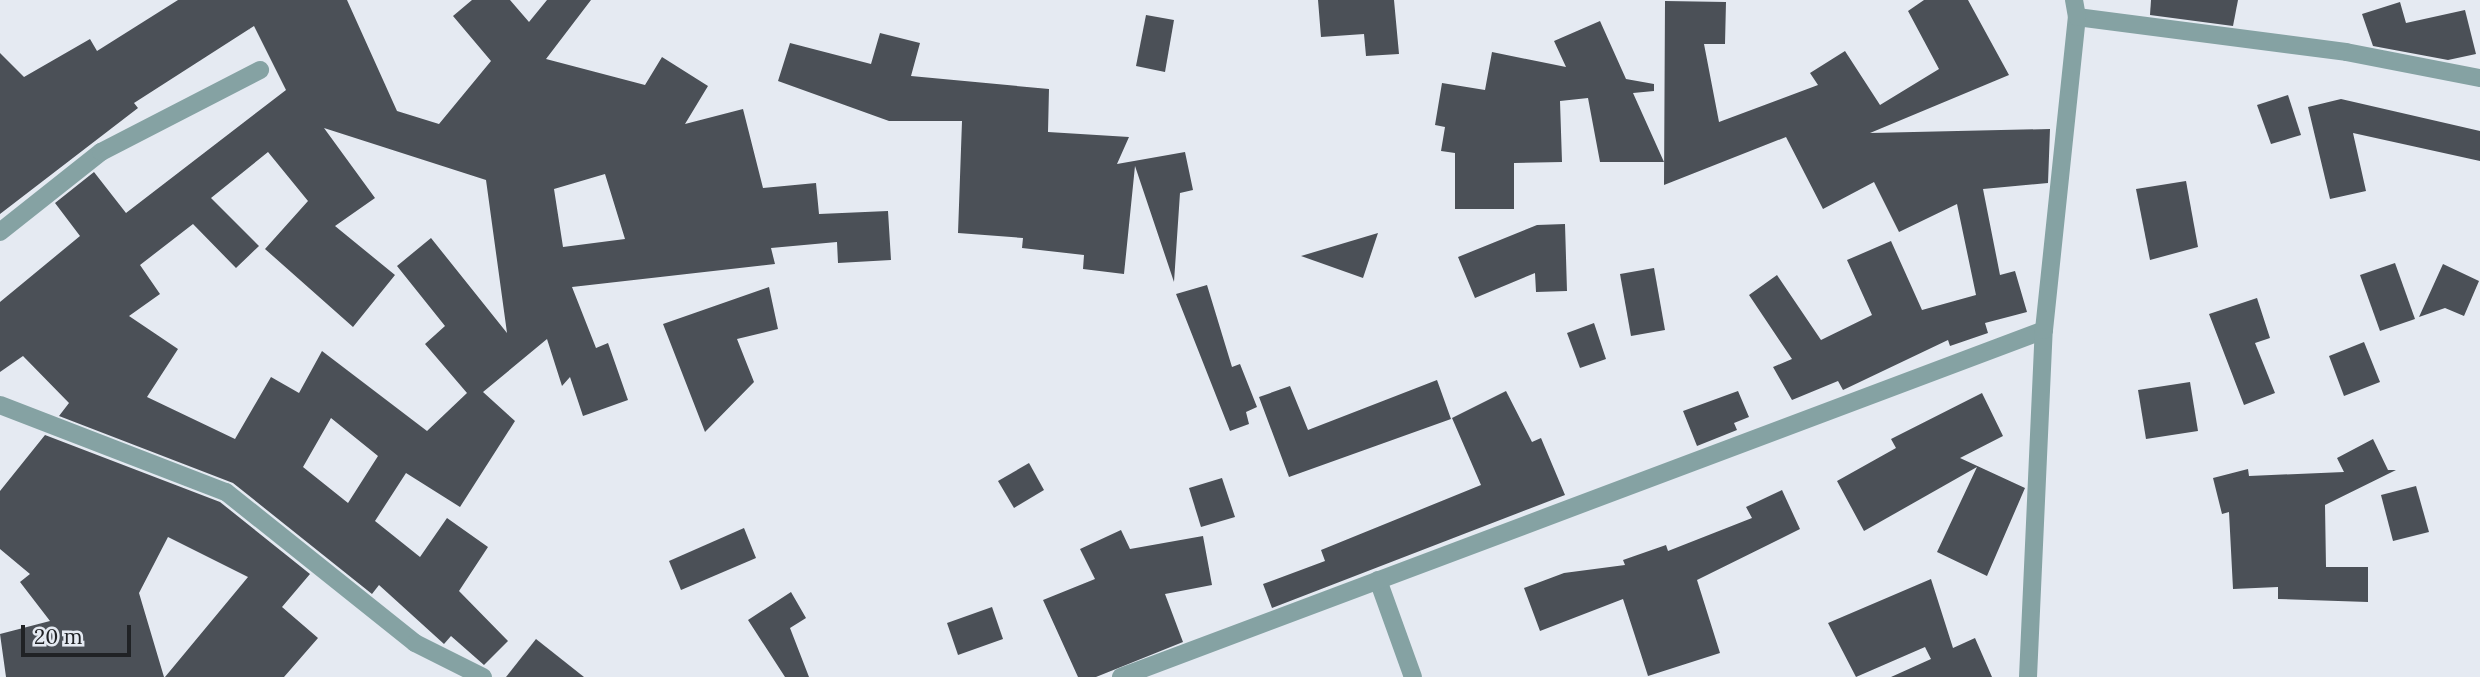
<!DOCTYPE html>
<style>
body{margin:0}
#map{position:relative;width:2480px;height:677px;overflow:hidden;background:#e5eaf2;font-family:Lora,serif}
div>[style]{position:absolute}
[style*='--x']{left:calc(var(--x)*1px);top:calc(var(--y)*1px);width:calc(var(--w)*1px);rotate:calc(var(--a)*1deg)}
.building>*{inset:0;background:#4b5057}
.minor>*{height:18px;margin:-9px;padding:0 9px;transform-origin:9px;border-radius:9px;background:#85a2a3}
span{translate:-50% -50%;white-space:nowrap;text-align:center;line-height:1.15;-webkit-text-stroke:7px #e5eaf2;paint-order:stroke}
.scale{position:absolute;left:21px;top:625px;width:110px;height:32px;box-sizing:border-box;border:4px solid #202225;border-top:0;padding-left:9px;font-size:21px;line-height:24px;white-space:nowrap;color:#202225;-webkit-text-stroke:5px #e5eaf2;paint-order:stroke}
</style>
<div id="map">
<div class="building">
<div style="clip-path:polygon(evenodd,178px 0,347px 0,397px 111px,439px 124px,491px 61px,453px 16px,472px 0,510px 0,529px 22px,547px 0,591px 0,546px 59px,645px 85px,662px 57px,708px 86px,685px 124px,743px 109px,763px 188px,816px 183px,819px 214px,888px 211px,891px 260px,838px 263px,837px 242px,771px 248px,775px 264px,572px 287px,596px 348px,608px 343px,628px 400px,583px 416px,570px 377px,562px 386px,547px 339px,483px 392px,515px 421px,460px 507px,406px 473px,375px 521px,420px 557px,447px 518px,488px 547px,459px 591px,508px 641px,484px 665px,451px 636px,444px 644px,379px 585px,372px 594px,233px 483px,59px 416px,69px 403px,23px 356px,0 372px,0 302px,80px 236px,55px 203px,94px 172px,126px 213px,286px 90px,254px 26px,134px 103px,138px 108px,0 214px,0 53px,24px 77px,90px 39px,97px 51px,178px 0,324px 128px,486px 180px,507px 333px,431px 238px,397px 266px,445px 326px,425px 344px,467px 393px,427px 431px,322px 351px,299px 393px,271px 377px,235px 439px,147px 397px,178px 349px,129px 316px,160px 294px,140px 265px,193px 224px,236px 268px,259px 246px,211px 198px,268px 152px,308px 201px,265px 249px,353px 327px,395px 275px,335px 226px,375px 198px,324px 128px,178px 0,605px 174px,625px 239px,563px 247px,554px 189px,605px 174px,178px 0,331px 418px,378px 456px,348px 503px,303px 467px,331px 418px)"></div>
<div style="clip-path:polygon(1318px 0,1394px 0,1399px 54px,1366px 56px,1364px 34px,1321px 37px)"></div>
<div style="clip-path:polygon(1924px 0,1968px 0,2009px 75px,1870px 133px,2050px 129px,2048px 183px,1983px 189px,2000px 275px,2015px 271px,2027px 312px,1985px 323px,1988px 333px,1950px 346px,1948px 340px,1843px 390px,1838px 381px,1792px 400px,1773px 367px,1792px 359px,1749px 295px,1777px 275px,1821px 340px,1872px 315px,1847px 260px,1891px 241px,1922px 310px,1976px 295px,1957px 204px,1899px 232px,1874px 182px,1823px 209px,1786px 137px,1664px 185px,1665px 1px,1726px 2px,1725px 44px,1704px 44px,1719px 122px,1818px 85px,1810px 73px,1845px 51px,1880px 105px,1939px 69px,1908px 11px)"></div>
<div style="clip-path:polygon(2151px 0,2238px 0,2233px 26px,2150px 15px)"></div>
<div style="clip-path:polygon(2400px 2px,2406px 23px,2465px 10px,2476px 54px,2448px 60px,2373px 46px,2362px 14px)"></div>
<div style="clip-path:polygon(1146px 15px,1174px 20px,1165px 72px,1136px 66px)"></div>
<div style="clip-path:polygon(1600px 21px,1626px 79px,1654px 84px,1654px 91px,1633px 93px,1664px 162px,1600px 162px,1588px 98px,1560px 101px,1562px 162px,1514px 163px,1514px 209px,1455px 209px,1455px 153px,1441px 151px,1445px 127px,1435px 125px,1442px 83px,1485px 90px,1492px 52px,1566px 67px,1554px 41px)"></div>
<div style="clip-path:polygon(880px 33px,920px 43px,911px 76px,1049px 89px,1048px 132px,1129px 137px,1117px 164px,1185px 152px,1193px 190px,1180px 193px,1174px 282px,1135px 166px,1124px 274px,1083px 269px,1084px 255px,1022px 248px,1023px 238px,958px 233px,962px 121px,889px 121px,778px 81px,790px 43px,871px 64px)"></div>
<div style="clip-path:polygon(2288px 95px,2301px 135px,2271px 144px,2257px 105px)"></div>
<div style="clip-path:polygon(2341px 99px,2480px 131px,2480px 161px,2353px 133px,2366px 191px,2330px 199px,2308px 107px)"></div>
<div style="clip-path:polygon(2186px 181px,2198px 247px,2150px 260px,2136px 189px)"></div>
<div style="clip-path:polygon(1565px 224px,1567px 291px,1536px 292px,1535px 273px,1475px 298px,1458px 257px,1537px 225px)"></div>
<div style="clip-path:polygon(1378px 233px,1363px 278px,1301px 256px)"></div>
<div style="clip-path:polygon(2395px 263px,2415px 319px,2380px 331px,2360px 275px)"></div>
<div style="clip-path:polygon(2443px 264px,2479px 281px,2464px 316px,2445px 308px,2419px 317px)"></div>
<div style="clip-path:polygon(1654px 268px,1665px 330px,1631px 336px,1620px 274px)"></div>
<div style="clip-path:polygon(1207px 285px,1232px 367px,1240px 364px,1257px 407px,1246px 412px,1249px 424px,1230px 431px,1176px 294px)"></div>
<div style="clip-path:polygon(769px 287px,778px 329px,737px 339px,754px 382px,705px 432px,663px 324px)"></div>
<div style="clip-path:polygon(2257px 298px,2270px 338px,2255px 343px,2275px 393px,2244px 405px,2209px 314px)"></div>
<div style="clip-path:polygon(1594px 323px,1606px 359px,1580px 368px,1567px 333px)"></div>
<div style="clip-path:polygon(2364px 342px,2380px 382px,2344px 396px,2329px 356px)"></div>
<div style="clip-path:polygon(1437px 380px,1451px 419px,1289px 477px,1259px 397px,1290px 386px,1308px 430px)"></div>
<div style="clip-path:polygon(2190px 382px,2198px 431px,2146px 439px,2138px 390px)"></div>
<div style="clip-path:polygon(1506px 391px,1532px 442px,1541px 438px,1565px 495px,1272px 608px,1263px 584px,1325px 561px,1321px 550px,1481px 485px,1452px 418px)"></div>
<div style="clip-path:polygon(1738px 391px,1749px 417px,1734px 423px,1737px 430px,1697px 446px,1683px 411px)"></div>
<div style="clip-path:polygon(1982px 393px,2003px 436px,1960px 458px,2025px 488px,1987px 576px,1937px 552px,1977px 467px,1864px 531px,1837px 481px,1896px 448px,1891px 439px)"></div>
<div style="clip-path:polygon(45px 435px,220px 502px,310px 574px,282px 607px,318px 638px,284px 677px,165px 677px,248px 577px,168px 537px,139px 593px,164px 677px,6px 677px,0 634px,50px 621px,20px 582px,30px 574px,0 549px,0 491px)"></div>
<div style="clip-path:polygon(2373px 439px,2388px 470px,2396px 470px,2325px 505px,2326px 567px,2368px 567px,2368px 602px,2278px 599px,2278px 587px,2233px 589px,2229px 512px,2222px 514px,2213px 478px,2248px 469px,2249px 476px,2344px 472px,2337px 458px)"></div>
<div style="clip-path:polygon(1029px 463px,1044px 490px,1014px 508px,998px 481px)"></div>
<div style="clip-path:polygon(1222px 478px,1235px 517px,1201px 527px,1189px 488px)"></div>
<div style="clip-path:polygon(2416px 486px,2429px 532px,2393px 541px,2381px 495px)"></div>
<div style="clip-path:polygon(1782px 490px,1800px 529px,1697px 580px,1720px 653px,1648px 676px,1623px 599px,1540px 631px,1524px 588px,1564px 573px,1625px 565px,1623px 560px,1666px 545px,1668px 551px,1752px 518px,1746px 507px)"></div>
<div style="clip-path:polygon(744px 528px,756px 558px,681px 590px,669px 561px)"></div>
<div style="clip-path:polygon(1121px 530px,1130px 549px,1203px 536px,1212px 585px,1165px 594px,1183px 642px,1096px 677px,1078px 677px,1043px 600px,1095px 579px,1080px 549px)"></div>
<div style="clip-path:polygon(1931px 579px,1953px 648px,1975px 638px,1992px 677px,1891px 677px,1931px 659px,1925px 647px,1856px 677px,1828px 623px)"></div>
<div style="clip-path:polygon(791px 592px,806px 618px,790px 628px,809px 677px,785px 677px,748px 620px)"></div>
<div style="clip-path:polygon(992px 607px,1003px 639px,958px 655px,947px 623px)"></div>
<div style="clip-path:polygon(536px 639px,584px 677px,506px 677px)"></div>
</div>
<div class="minor">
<div style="--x:2077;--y:17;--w:271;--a:7.4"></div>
<div style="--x:2346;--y:52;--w:136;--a:11"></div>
<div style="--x:0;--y:232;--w:129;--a:-38.4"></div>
<div style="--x:101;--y:152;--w:179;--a:-27.3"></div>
<div style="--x:0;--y:405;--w:242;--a:21.1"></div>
<div style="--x:226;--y:492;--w:242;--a:38.6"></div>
<div style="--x:415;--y:643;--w:76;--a:26.6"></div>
<div style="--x:1378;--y:580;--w:103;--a:70.2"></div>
<div style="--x:1121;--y:677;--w:986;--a:-20.6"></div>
<div style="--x:2028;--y:677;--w:347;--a:-87.4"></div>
<div style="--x:2044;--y:330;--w:315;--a:-84"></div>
<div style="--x:2077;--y:17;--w:17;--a:-100"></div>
</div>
<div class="scale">20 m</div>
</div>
